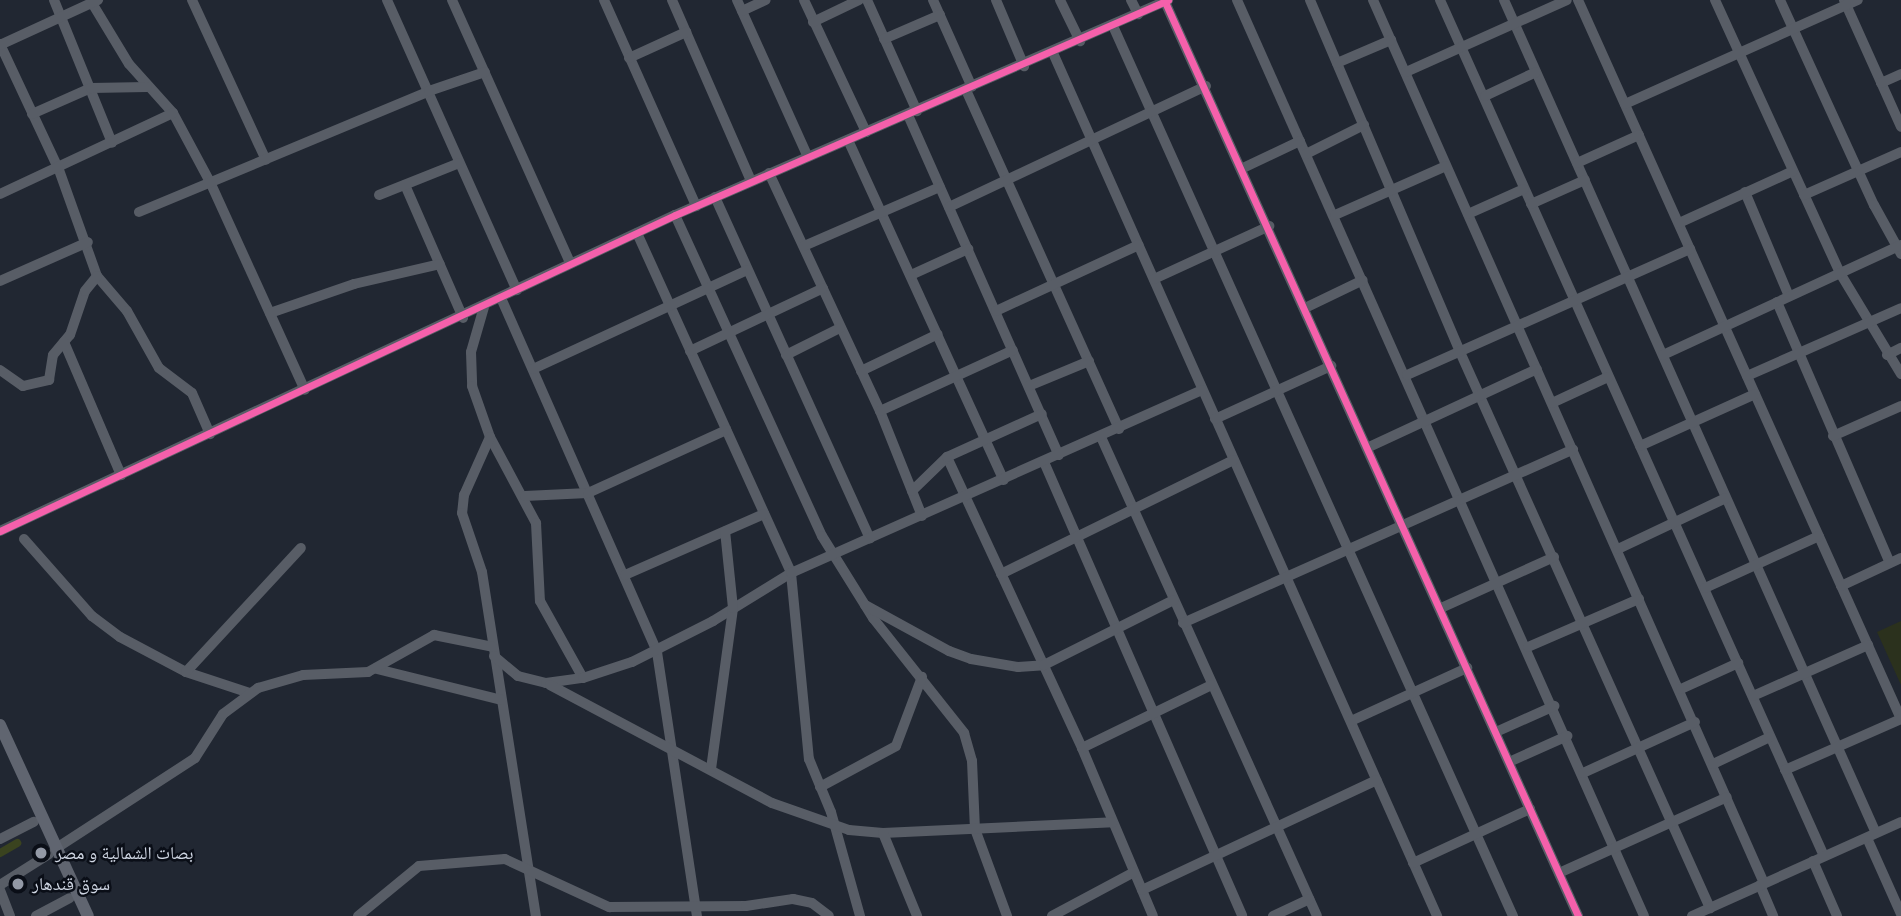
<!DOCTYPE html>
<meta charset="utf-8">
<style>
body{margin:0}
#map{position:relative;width:1901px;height:916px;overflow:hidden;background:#212732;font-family:"IBM Plex Sans","Noto Naskh Arabic",sans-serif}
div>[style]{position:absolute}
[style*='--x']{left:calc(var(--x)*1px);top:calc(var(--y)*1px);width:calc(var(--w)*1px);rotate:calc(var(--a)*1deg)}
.green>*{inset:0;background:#2b311d}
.canal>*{height:8px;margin:-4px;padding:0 4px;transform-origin:4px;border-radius:4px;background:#3a431f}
.minor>*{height:10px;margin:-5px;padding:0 5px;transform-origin:5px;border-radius:5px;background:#585d66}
.major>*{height:12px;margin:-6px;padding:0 6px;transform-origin:6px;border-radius:6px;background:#606570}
.cycleway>*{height:7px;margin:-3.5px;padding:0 3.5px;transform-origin:3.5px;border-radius:3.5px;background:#f560ab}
.dots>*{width:19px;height:19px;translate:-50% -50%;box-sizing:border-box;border:4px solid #0a0e17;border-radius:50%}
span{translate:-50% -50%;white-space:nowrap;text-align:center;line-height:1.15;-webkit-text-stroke:5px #0a0e17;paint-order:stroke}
.poi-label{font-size:18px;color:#d0d7e4}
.left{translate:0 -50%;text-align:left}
</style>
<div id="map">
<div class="green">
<div style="clip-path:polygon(1901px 621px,1901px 685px,1877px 632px)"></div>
</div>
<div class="canal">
<div style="--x:0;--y:853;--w:20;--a:-30"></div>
</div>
<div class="minor">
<div style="--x:54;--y:0;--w:154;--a:67.9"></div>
<div style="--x:192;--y:0;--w:176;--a:65.2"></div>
<div style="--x:387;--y:0;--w:318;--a:65.9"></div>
<div style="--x:452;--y:0;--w:288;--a:65.8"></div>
<div style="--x:604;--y:0;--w:226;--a:65.9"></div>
<div style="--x:672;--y:0;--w:197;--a:66.4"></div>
<div style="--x:737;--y:0;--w:172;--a:65.7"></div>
<div style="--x:804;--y:0;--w:146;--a:64.8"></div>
<div style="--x:867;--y:0;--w:122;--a:65.8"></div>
<div style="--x:933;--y:0;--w:95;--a:65.9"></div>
<div style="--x:996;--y:0;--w:72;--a:67"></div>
<div style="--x:1060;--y:0;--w:46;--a:64"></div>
<div style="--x:1131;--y:0;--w:16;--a:63"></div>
<div style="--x:1237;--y:0;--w:1002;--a:66.04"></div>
<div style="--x:1310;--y:0;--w:383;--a:66.9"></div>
<div style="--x:1460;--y:352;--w:610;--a:65.79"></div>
<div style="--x:1373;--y:0;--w:966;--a:66.12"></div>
<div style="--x:1440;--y:0;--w:938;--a:65.84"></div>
<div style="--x:1504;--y:0;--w:912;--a:65.94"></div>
<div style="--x:1578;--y:0;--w:788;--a:65.81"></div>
<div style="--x:1715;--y:0;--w:300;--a:65.4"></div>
<div style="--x:1840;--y:273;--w:118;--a:58.9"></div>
<div style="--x:1780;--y:0;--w:226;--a:65.4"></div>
<div style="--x:1874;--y:205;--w:56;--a:61.1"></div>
<div style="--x:1844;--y:0;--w:139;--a:65.8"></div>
<div style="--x:1165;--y:2;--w:1003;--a:65.68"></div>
<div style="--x:92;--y:3;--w:71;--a:58.8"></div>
<div style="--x:129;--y:64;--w:66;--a:48.1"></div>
<div style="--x:173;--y:113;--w:81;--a:61.8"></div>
<div style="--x:211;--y:184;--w:226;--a:65.5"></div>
<div style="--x:742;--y:11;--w:26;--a:-25"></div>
<div style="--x:813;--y:22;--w:51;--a:-25.6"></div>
<div style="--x:1113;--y:26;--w:976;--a:65.8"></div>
<div style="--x:884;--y:39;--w:61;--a:-23.2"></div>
<div style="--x:0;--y:44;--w:139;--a:64.9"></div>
<div style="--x:59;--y:170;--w:113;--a:70.3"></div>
<div style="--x:97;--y:276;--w:46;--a:49.4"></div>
<div style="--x:127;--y:311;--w:65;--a:60.7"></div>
<div style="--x:159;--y:368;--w:41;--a:37.1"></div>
<div style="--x:192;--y:393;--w:45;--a:66.3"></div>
<div style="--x:0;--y:45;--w:108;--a:-24.7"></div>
<div style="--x:1053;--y:53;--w:945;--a:66.01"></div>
<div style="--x:629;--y:58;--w:63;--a:-24.5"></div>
<div style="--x:1337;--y:63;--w:59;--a:-23.1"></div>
<div style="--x:1406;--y:72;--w:176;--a:-24.1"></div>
<div style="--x:1881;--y:83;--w:22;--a:-24"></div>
<div style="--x:966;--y:90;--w:372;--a:65.7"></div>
<div style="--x:1485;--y:96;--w:56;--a:-25.2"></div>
<div style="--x:1625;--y:104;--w:255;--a:-24.1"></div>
<div style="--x:32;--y:114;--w:64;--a:-23.8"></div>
<div style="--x:91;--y:88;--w:56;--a:-1"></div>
<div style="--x:908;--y:115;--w:372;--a:66.1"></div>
<div style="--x:848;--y:140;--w:374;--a:65.4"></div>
<div style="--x:1306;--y:154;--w:65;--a:-26.6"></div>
<div style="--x:1577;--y:163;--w:68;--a:-24.3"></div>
<div style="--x:1243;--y:168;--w:63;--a:-25.3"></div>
<div style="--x:769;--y:173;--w:263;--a:65"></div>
<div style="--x:880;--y:411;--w:113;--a:68.2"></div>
<div style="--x:405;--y:185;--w:145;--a:66.4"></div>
<div style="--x:1745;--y:192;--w:113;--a:67.1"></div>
<div style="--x:0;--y:194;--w:191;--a:-25.1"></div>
<div style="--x:379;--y:195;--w:86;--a:-21.8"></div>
<div style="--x:1804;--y:195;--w:106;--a:-23.9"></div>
<div style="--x:715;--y:197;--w:375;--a:65.6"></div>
<div style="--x:1531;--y:204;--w:59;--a:-24"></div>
<div style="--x:949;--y:207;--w:284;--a:-25.2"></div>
<div style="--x:139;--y:212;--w:314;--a:-22.6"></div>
<div style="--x:429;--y:91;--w:59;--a:-18.7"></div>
<div style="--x:1468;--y:214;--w:61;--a:-24.1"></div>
<div style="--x:675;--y:215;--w:353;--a:65.4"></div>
<div style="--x:822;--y:536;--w:97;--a:58.1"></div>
<div style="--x:873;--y:618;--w:147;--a:51.6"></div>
<div style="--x:964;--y:733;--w:29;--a:74"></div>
<div style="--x:972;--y:761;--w:68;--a:87.5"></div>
<div style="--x:975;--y:829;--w:93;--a:69.8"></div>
<div style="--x:1335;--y:215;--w:121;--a:-23.8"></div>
<div style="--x:1679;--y:223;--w:125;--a:-24.5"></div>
<div style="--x:637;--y:233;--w:373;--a:65.6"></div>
<div style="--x:791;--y:573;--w:187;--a:84.5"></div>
<div style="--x:809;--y:759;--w:57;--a:67.5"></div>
<div style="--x:831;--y:812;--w:108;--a:74.4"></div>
<div style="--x:804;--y:246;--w:148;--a:-23.5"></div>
<div style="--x:911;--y:275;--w:63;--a:-24.5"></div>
<div style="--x:1154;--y:279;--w:127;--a:-24.7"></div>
<div style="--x:0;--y:281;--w:96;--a:-23.9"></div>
<div style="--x:501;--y:298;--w:387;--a:66.2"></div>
<div style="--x:657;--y:652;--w:267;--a:81.4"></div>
<div style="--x:1777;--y:302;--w:284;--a:66.6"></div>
<div style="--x:484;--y:307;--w:47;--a:106.1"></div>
<div style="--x:471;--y:352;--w:34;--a:88"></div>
<div style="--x:472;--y:386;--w:54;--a:70.6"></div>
<div style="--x:490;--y:437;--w:98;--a:61.9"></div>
<div style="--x:536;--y:523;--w:78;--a:87.1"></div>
<div style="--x:540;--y:601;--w:88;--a:60.8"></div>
<div style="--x:1305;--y:308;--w:64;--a:-25.8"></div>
<div style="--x:996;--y:311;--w:157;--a:-24.8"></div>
<div style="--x:270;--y:313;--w:89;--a:-19"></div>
<div style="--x:354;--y:284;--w:88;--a:-13.1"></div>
<div style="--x:64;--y:342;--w:145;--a:66.8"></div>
<div style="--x:690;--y:351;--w:147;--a:-25.3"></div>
<div style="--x:786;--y:355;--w:60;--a:-26.6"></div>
<div style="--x:1663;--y:355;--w:262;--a:-24.8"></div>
<div style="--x:1887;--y:355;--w:16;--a:-27"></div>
<div style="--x:533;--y:369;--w:236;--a:-24.8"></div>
<div style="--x:0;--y:370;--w:28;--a:35"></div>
<div style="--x:23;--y:386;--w:27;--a:-13"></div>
<div style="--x:49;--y:380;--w:25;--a:-81"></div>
<div style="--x:53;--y:355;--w:26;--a:-50"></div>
<div style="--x:70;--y:335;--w:46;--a:-71.2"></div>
<div style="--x:85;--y:291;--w:19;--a:-51"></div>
<div style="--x:861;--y:371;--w:85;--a:-25.7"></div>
<div style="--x:1407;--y:375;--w:310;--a:-24"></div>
<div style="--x:1747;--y:376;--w:168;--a:-23.8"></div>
<div style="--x:1029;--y:386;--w:65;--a:-22.6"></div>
<div style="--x:1552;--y:403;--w:62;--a:-24.9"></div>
<div style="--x:880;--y:411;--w:146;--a:-24.6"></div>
<div style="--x:1215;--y:419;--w:128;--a:-24.6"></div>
<div style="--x:1833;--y:436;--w:74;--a:-23.8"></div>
<div style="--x:490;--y:437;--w:64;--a:114.1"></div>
<div style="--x:464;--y:495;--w:18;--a:96"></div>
<div style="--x:462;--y:513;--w:62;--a:71.3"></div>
<div style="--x:482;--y:572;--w:348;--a:81.1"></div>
<div style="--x:1101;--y:437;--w:525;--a:65.73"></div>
<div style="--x:1640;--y:446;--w:126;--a:-24.3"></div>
<div style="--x:1369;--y:447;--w:185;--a:-24.9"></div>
<div style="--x:947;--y:457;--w:321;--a:65.1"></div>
<div style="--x:1082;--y:748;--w:182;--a:67.1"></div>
<div style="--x:1044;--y:462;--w:495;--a:66.4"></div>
<div style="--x:912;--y:491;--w:49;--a:-44.2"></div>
<div style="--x:947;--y:457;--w:104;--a:-24.4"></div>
<div style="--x:525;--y:496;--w:63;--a:-2.7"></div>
<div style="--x:588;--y:493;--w:152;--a:-24.5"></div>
<div style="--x:0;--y:531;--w:745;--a:-25.09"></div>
<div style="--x:675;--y:215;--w:538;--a:-23.56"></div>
<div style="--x:24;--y:539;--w:103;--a:48.6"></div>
<div style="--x:92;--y:616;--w:35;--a:37"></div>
<div style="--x:120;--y:637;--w:75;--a:27.9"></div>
<div style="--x:186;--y:672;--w:67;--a:18.2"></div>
<div style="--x:1618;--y:549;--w:119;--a:-25.3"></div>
<div style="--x:1001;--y:574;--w:259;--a:-26.1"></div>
<div style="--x:625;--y:575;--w:152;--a:-23.7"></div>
<div style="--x:1841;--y:586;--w:66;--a:-25"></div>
<div style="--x:1705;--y:588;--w:125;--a:-24.5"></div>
<div style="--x:865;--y:605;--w:96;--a:28.7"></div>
<div style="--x:949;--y:651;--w:23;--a:20"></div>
<div style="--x:971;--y:659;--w:48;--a:9.7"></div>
<div style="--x:1018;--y:667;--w:26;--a:-4"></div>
<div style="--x:1044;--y:665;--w:145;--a:-26.6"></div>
<div style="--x:1441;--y:608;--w:124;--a:-24.3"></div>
<div style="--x:1183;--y:623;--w:427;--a:-24"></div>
<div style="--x:1528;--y:647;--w:121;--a:-23.4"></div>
<div style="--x:494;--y:656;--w:31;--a:40"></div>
<div style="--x:518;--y:676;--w:29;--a:14"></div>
<div style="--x:546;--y:683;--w:37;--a:-8"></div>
<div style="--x:583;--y:678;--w:52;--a:-18.1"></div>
<div style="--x:632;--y:662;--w:91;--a:-26.8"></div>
<div style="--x:713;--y:621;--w:92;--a:-31.6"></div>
<div style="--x:791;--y:573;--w:450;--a:-24"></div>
<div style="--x:377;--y:669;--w:128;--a:14"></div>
<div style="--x:186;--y:672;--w:169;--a:-47.2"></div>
<div style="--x:550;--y:685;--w:251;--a:28"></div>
<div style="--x:772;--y:803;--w:82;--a:19.3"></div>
<div style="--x:849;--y:830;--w:34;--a:5"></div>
<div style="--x:883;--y:833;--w:230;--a:-2.7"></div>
<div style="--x:1681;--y:689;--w:63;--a:-24.5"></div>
<div style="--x:1753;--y:696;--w:126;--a:-23.9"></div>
<div style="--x:1351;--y:721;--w:128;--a:-24.6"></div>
<div style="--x:1496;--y:732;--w:64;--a:-24.1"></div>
<div style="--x:1082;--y:748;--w:144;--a:-25.9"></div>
<div style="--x:1509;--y:762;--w:64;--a:-24.1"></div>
<div style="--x:1713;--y:764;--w:63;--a:-25.3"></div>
<div style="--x:711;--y:769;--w:162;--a:-82.2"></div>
<div style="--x:733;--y:608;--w:77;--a:-95.9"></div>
<div style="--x:1785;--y:770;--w:127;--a:-23.7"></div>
<div style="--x:1583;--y:773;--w:123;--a:-24.5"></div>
<div style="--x:820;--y:787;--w:86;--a:-28.3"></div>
<div style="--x:896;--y:746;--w:74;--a:-69.4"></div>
<div style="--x:883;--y:833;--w:90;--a:67.7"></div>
<div style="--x:1867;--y:838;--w:83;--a:65.9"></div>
<div style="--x:0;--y:839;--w:38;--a:-27"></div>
<div style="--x:55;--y:849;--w:167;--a:-33"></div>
<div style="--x:195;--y:758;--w:52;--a:-57.5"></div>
<div style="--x:223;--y:714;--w:44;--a:-36.6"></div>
<div style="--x:258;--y:688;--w:47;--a:-16.1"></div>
<div style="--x:303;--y:675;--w:65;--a:-2.6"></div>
<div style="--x:368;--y:672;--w:76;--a:-29.3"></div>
<div style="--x:434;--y:635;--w:60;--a:11.5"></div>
<div style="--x:1813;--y:861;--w:60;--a:66.4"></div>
<div style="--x:1413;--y:863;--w:129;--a:-24.8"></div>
<div style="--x:1559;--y:873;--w:184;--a:-24.3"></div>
<div style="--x:0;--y:885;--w:58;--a:-32.3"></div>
<div style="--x:1760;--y:885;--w:34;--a:67"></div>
<div style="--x:0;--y:890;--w:28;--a:69"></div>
<div style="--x:1142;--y:890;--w:259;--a:-25.1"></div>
<div style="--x:36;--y:916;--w:38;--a:-28"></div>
<div style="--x:358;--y:916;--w:79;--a:-39.3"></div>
<div style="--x:419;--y:866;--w:86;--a:-4.7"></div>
<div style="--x:505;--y:859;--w:115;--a:24.8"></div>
<div style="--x:609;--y:907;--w:137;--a:-0.4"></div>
<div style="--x:746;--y:906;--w:48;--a:-8.5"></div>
<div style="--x:793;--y:899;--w:19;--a:12"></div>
<div style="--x:812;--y:903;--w:21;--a:37"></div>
<div style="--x:1052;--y:916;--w:93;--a:-28.2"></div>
<div style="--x:1273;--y:916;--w:40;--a:-25"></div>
<div style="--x:1692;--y:916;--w:229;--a:-24.2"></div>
</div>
<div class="major">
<div style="--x:0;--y:725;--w:210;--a:65.3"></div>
</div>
<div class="cycleway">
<div style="--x:1165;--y:2;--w:1003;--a:65.68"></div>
<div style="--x:0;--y:531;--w:745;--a:-25.09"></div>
<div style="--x:675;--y:215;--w:538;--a:-23.56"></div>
</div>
<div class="dots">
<div style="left:41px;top:853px;background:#9399a6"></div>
<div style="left:18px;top:884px;background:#9399a6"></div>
</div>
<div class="poi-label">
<span class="left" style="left:55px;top:853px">بصات الشمالية و مصر</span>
<span class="left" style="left:32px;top:884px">سوق قندهار</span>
</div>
</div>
